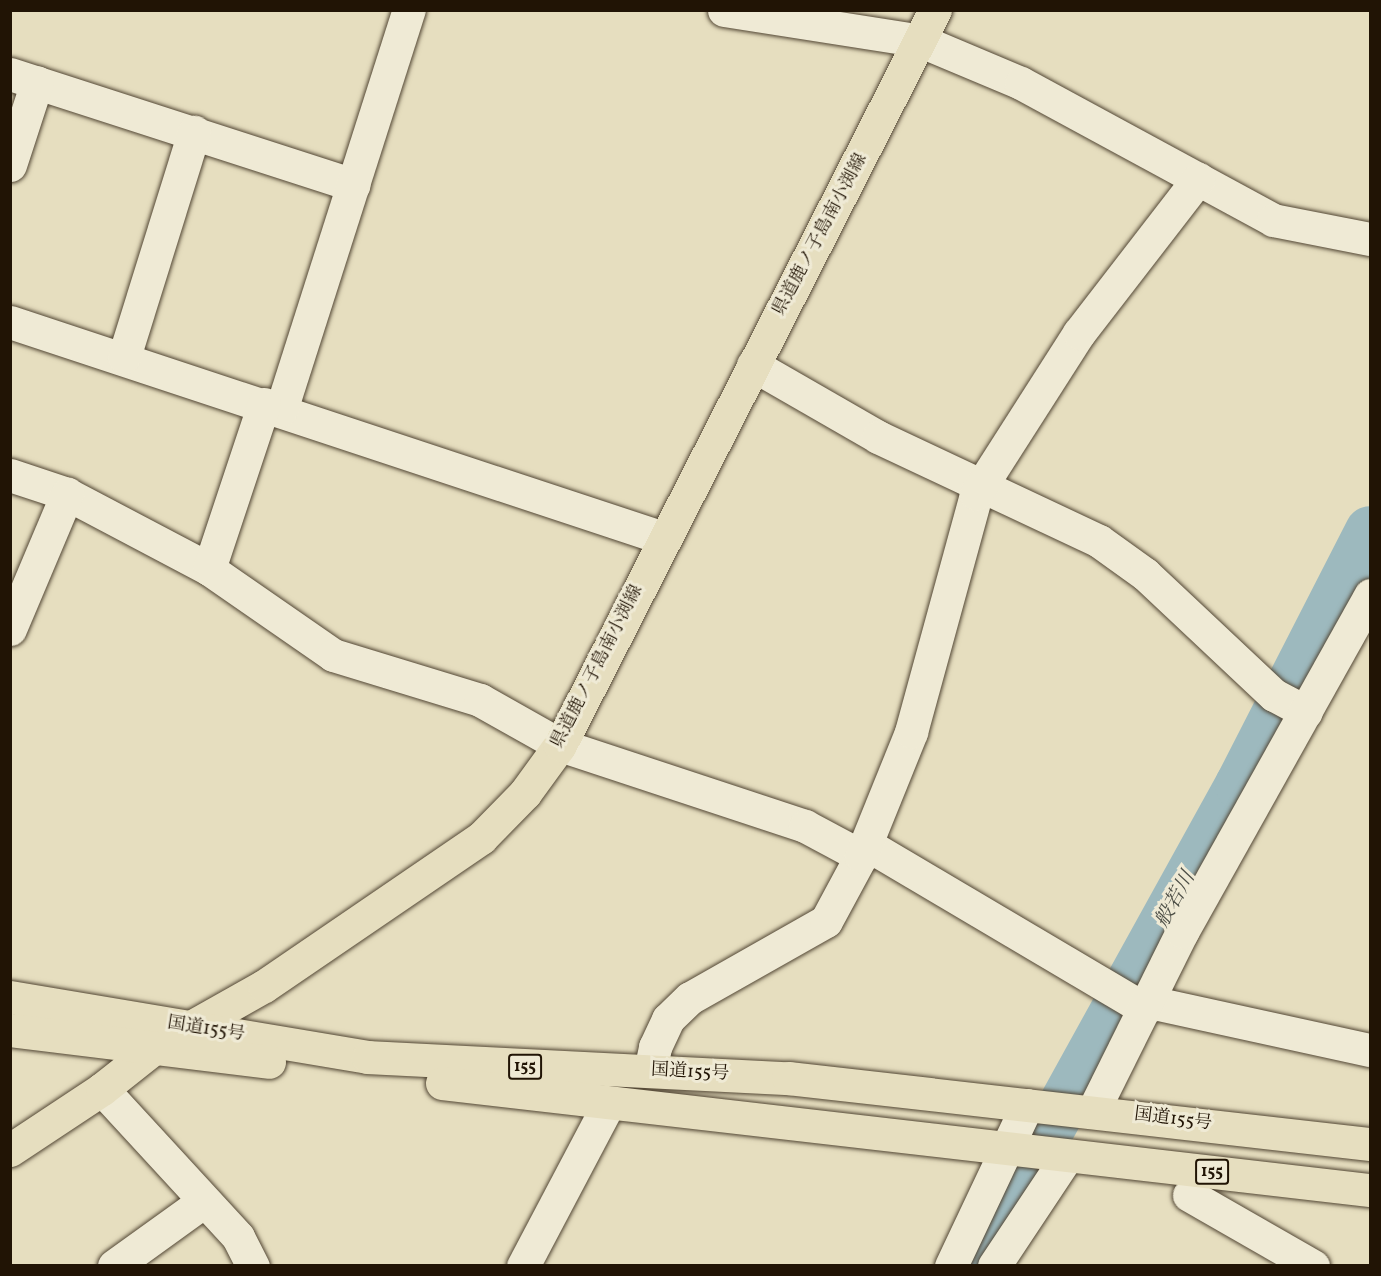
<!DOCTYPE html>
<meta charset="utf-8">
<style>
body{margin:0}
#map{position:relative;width:1381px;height:1276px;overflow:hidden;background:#e6debf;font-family:Vollkorn,"Noto Serif JP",serif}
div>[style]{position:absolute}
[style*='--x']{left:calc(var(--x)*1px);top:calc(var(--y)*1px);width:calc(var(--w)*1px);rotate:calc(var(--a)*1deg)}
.river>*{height:50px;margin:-25px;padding:0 25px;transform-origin:25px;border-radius:25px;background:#9db9be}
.roads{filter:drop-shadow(0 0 2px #524634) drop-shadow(0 0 2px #524634)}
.minor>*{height:33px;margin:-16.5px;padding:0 16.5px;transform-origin:16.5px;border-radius:16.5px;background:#efead5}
.major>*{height:33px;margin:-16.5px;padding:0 16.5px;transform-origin:16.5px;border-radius:16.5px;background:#e6debf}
.highway>*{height:33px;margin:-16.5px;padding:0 16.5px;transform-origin:16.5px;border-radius:16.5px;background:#e6debf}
span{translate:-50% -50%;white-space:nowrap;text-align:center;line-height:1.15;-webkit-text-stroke:6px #efead5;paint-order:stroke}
.shield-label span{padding:2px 4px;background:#efead5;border:2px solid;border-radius:4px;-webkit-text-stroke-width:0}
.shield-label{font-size:16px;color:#211405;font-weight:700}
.street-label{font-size:18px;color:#211405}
.water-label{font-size:20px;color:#4c4e46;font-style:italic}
.frame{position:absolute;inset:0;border:12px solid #211405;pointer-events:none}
</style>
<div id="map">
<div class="river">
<div style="--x:974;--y:1266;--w:550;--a:-61.06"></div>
<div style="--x:1240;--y:785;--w:285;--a:-62.9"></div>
</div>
<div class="roads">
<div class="minor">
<div style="--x:724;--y:10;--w:199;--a:8.9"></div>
<div style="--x:921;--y:41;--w:108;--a:22.8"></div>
<div style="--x:1021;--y:83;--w:287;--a:28.5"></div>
<div style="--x:1273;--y:220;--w:99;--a:11.1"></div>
<div style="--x:10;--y:74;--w:361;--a:17.9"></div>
<div style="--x:10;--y:165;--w:87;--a:-72"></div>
<div style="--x:10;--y:322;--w:688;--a:18.3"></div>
<div style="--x:124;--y:357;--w:236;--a:-72.7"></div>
<div style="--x:753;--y:365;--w:144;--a:29.9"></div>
<div style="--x:878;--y:437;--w:244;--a:25.2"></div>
<div style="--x:1099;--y:541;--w:57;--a:35.7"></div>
<div style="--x:1145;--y:574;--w:177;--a:43.2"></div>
<div style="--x:1274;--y:695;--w:36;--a:28"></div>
<div style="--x:281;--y:410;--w:420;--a:-72.3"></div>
<div style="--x:10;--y:475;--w:60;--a:18.4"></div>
<div style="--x:67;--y:494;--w:161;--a:27.8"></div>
<div style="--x:209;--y:569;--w:151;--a:34.7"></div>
<div style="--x:333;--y:655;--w:154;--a:17"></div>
<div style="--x:480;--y:700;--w:92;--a:29.4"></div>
<div style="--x:560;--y:745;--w:258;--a:18.3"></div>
<div style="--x:805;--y:826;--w:64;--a:28.2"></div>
<div style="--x:209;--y:569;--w:174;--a:-71.6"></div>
<div style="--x:10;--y:629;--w:147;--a:-67.1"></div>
<div style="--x:866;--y:844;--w:324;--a:30.6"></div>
<div style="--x:1149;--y:1002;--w:226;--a:12.3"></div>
<div style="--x:650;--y:1071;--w:25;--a:-78"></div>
<div style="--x:655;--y:1047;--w:31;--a:-65"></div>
<div style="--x:668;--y:1019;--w:30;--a:-44"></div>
<div style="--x:690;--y:998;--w:156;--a:-29.5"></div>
<div style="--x:826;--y:921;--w:74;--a:-61.7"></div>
<div style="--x:861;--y:856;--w:134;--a:-68"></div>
<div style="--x:911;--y:732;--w:247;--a:-74.7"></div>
<div style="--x:976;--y:494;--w:191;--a:-57.4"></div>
<div style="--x:1079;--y:333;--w:195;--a:-52.3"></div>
<div style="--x:102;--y:1089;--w:201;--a:47.4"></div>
<div style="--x:238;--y:1237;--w:33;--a:63"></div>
<div style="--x:1093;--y:1111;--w:200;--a:-63.6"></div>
<div style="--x:1182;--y:932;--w:386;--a:-60.8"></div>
<div style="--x:1189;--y:1195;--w:143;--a:29.8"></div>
<div style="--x:114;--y:1266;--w:111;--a:-35.8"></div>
<div style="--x:523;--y:1266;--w:184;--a:-62.2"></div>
<div style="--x:951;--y:1266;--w:178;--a:-64.7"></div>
<div style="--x:994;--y:1266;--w:132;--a:-56.4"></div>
</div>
<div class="major">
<div style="--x:10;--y:1150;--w:110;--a:-33.5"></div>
<div style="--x:102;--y:1089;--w:66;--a:-38.3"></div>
<div style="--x:154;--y:1048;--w:126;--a:-29.4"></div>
<div style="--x:264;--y:986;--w:263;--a:-34.3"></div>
<div style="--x:481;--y:838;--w:63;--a:-45.6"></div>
<div style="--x:525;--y:793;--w:59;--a:-53.9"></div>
<div style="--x:560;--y:745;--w:825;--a:-62.97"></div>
</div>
<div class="highway">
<div style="--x:10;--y:997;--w:363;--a:9.5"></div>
<div style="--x:368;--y:1057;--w:421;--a:2.9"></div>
<div style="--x:788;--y:1078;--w:586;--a:6.47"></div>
<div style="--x:10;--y:1030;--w:261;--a:7"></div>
<div style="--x:442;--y:1083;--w:934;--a:6.58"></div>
</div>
</div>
<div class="shield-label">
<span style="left:525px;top:1067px">155</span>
<span style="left:1212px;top:1172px">155</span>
</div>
<div class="street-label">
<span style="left:821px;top:235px;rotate:-62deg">県道鹿ノ子島南小渕線</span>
<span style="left:598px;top:667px;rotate:-63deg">県道鹿ノ子島南小渕線</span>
<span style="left:206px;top:1030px;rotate:9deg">国道155号</span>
<span style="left:690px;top:1073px;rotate:3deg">国道155号</span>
<span style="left:1173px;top:1120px;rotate:7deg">国道155号</span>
</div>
<div class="water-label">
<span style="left:1176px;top:900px;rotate:-61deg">般若川</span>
</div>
<div class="frame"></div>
</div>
